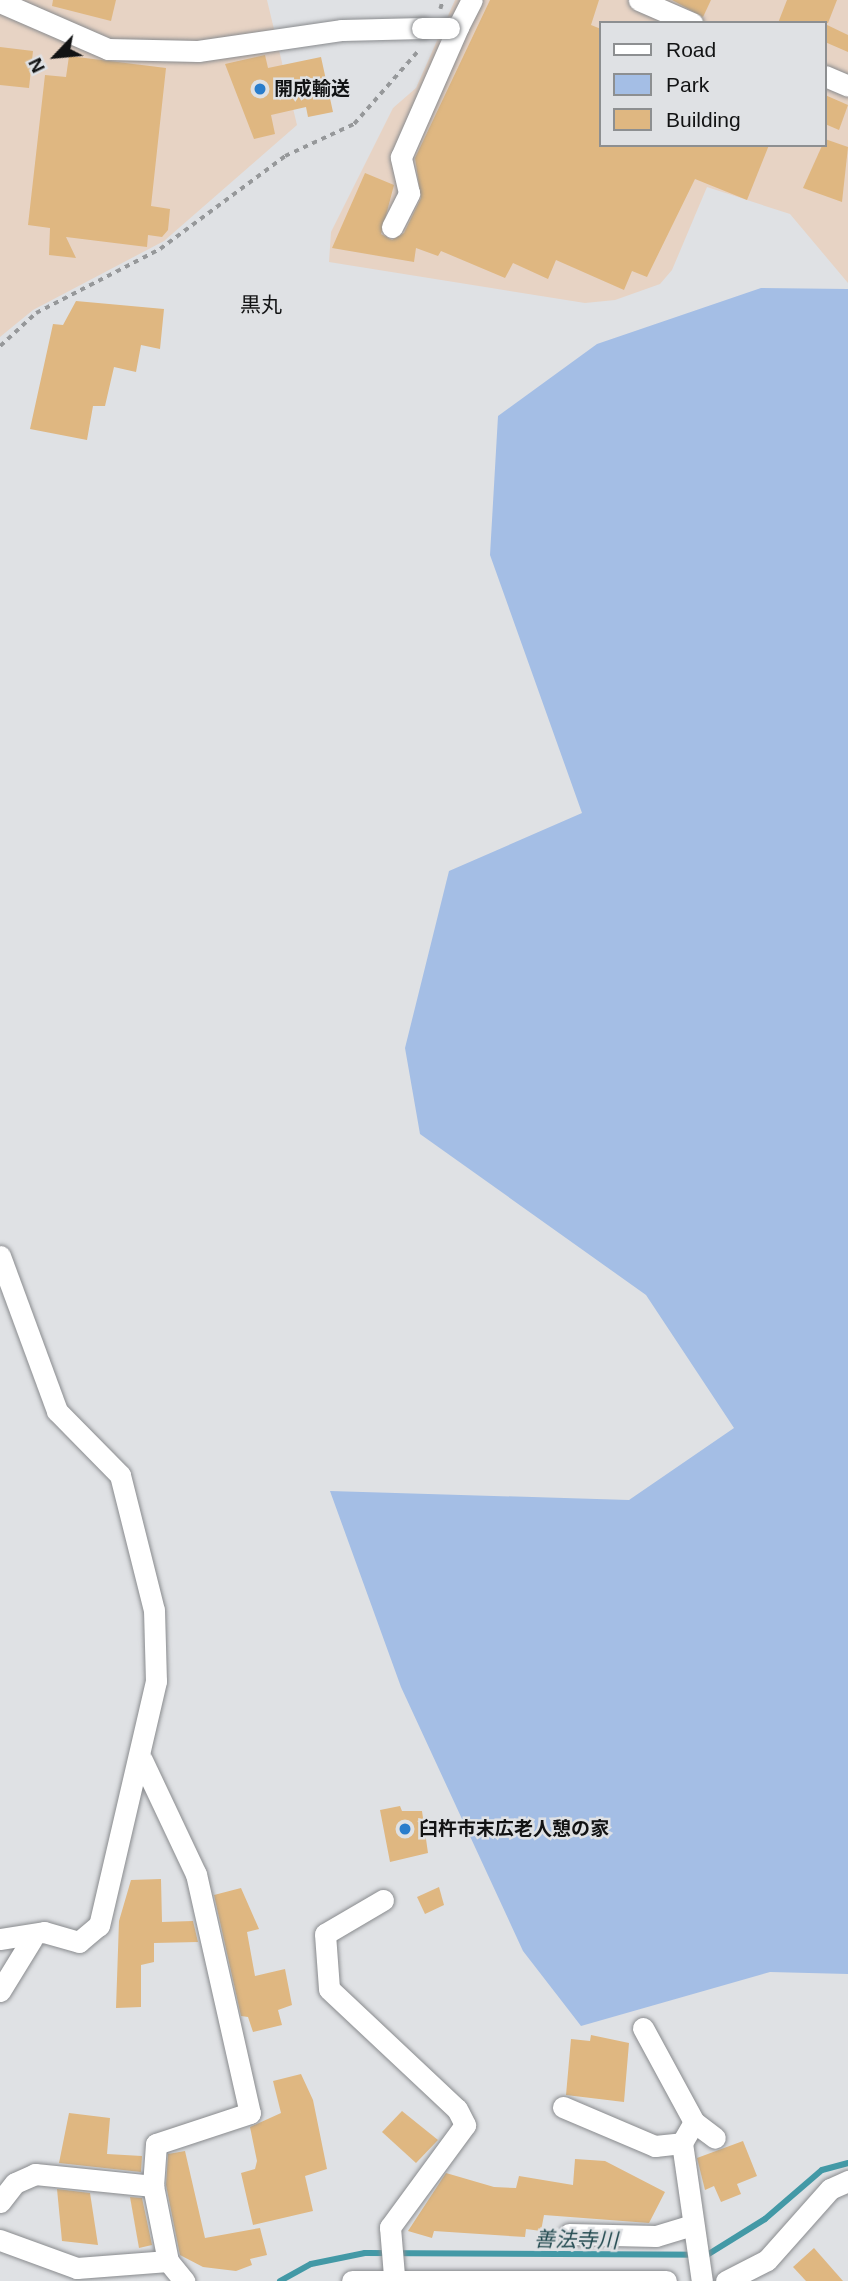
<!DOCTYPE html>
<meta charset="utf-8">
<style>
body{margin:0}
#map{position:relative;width:848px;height:2281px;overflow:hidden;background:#dfe1e4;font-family:Helvetica,"Noto Sans JP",sans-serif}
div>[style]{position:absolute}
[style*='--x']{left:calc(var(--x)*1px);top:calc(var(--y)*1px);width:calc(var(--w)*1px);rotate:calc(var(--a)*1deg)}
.commercial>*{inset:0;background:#e7d3c4}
.green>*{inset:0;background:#a4bee5}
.stream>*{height:6px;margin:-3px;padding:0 3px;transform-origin:3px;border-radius:3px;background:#4399a6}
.building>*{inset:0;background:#dfb781}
.path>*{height:3.5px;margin-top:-1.75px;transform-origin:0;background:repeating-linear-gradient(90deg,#96989a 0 5px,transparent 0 10px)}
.roads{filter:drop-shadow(0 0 2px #898b8e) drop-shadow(0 0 2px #898b8e)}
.minor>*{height:21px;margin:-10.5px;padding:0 10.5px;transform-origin:10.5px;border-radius:10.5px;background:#fff}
.bridges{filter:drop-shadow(0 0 2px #898b8e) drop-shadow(0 0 2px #898b8e)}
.minor-bridge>*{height:21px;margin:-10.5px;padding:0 10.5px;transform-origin:10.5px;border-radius:10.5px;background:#fff}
.dots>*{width:19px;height:19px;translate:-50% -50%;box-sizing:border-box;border:4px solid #dfe1e4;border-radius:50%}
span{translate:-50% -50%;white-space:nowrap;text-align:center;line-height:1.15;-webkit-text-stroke:5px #dfe1e4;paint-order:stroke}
.poi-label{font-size:19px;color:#121314;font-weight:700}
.left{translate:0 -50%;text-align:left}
.neighbourhood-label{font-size:21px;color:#121314}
.water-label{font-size:21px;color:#244b51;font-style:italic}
.legend{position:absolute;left:599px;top:21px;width:228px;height:126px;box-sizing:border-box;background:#dfe1e4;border:2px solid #8d8f91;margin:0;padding:9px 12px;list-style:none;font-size:21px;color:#121314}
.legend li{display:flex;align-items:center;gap:14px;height:35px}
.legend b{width:35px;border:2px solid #8d8f91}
.north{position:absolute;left:21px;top:21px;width:70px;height:70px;-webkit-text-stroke:5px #dfe1e4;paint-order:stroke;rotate:244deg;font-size:19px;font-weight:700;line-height:28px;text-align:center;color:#121314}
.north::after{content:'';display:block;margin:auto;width:24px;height:32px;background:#121314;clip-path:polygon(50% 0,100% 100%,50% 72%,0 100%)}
</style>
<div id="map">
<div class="commercial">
<div style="clip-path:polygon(0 0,267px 0,297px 125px,164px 241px,33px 310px,0 337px)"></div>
<div style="clip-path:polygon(evenodd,455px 0,848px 0,848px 283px,790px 214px,707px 187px,672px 270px,660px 284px,615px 300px,585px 303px,329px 262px,331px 232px,393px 108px,416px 88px,455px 0,601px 23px,825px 23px,825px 145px,601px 145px,601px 23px)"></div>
</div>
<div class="green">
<div style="clip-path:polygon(761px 288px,848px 289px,848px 1974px,770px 1972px,581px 2026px,523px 1951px,401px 1687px,330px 1491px,629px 1500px,734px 1428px,646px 1295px,420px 1134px,405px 1048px,449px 871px,582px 813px,490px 555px,498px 416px,597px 344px)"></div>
</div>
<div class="stream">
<div style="--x:280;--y:2281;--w:35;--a:-29"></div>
<div style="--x:311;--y:2264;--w:55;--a:-11.5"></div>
<div style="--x:365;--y:2253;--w:342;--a:0.3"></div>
<div style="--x:707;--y:2255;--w:68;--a:-31.8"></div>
<div style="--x:765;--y:2219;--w:75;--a:-40.7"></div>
<div style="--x:822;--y:2170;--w:27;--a:-15"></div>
</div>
<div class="building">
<div style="clip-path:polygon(53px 0,116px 0,111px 21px,52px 6px)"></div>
<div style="clip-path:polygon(490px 0,599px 0,591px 25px,601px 29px,601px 145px,769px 145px,747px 200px,695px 179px,647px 277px,632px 271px,624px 290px,556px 260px,548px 279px,513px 263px,505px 278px,441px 251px,438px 256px,416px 248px,414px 262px,332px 248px,365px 173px,394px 185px,381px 234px,392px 240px,404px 233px,421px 198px,415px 158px)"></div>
<div style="clip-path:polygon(672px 0,711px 0,703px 17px)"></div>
<div style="clip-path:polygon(787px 0,837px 0,828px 23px,778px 23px)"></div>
<div style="clip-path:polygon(825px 24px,848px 35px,848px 52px,825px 42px)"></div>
<div style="clip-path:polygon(0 47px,33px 51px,29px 88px,0 85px)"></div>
<div style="clip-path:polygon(265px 55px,268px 68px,321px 57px,333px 112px,308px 117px,306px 107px,271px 115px,275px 134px,254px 139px,225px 64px)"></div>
<div style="clip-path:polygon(69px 56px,166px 68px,151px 206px,170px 209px,168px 230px,162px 237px,148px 235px,147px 247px,66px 237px,76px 258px,49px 255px,50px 228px,28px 225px,45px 75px,66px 77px)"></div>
<div style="clip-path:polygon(825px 95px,848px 105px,839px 130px,825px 124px)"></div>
<div style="clip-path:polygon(825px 139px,848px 147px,842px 202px,803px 188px)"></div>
<div style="clip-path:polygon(76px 301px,164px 309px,160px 349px,141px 345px,136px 372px,114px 367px,105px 406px,93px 406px,87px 440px,30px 429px,53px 324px,63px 325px)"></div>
<div style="clip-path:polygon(400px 1806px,402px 1811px,422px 1811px,428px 1853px,390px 1862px,380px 1810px)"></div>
<div style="clip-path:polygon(161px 1879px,162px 1922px,193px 1921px,198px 1942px,154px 1943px,154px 1962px,141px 1965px,141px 2007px,116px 2008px,119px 1921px,131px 1880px)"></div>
<div style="clip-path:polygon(439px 1887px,444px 1905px,425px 1914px,417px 1897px)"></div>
<div style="clip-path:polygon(241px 1888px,259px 1929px,247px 1932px,255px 1976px,285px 1969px,292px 2005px,278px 2010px,282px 2025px,253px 2032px,248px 2017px,241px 2016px,214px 1895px)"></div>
<div style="clip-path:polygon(591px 2035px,629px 2043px,624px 2102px,566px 2095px,571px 2039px,590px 2041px)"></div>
<div style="clip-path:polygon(301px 2074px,313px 2100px,327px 2169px,305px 2176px,313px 2211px,253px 2225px,241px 2173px,255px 2169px,257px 2161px,250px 2127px,281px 2113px,273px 2081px)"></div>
<div style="clip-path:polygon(402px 2111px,438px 2140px,416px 2163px,382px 2132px)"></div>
<div style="clip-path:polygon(69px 2113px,110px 2118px,107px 2154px,142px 2156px,141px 2172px,59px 2163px)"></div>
<div style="clip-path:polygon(743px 2141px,757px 2176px,737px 2184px,741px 2194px,721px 2202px,714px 2186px,705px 2190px,697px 2158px)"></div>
<div style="clip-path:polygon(185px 2151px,205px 2238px,260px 2228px,267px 2255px,250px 2259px,252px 2265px,236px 2271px,203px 2267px,180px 2255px,166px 2185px,168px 2154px)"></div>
<div style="clip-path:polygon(575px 2159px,605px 2161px,665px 2192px,649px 2223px,544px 2215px,541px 2231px,526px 2229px,525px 2237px,434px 2231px,432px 2238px,408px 2231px,446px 2173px,494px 2187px,516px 2188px,519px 2176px,573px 2185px)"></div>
<div style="clip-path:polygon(57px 2189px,90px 2193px,98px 2245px,62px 2241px)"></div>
<div style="clip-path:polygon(130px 2197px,142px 2198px,152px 2245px,139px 2248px)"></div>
<div style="clip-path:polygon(814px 2248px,843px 2281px,806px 2281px,793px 2267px)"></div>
</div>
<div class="path">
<div style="--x:440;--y:9;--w:9;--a:-72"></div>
<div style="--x:0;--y:346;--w:49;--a:-42.5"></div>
<div style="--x:36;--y:313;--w:140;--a:-27.3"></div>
<div style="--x:160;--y:249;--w:156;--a:-36.6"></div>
<div style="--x:285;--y:156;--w:76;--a:-24.9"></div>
<div style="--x:354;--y:124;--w:98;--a:-48.7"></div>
</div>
<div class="roads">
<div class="minor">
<div style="--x:639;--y:0;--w:58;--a:23.5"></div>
<div style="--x:0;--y:2;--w:118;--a:23.5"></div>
<div style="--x:108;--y:49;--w:90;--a:1.3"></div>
<div style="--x:198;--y:51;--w:146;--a:-8.3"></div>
<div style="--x:342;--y:30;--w:80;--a:-1.4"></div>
<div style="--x:449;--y:28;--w:9;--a:-6"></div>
<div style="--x:458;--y:27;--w:30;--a:-63"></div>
<div style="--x:825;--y:76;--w:25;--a:23"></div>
<div style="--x:392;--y:227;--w:38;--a:-63"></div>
<div style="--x:409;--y:193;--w:37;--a:-103"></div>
<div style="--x:401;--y:157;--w:142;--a:-66.3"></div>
<div style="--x:0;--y:1256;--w:165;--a:69.8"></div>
<div style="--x:57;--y:1411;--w:90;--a:45.5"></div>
<div style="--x:120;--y:1475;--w:139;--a:75.9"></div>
<div style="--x:154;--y:1610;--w:71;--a:88.4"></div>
<div style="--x:156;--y:1681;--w:251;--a:103.1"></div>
<div style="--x:99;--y:1925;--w:26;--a:140"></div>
<div style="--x:79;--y:1942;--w:36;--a:-164"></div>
<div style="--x:44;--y:1932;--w:45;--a:171"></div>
<div style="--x:142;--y:1760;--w:126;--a:64.7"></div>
<div style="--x:196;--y:1874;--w:245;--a:77.3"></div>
<div style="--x:250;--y:2113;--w:99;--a:161.7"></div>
<div style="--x:156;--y:2144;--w:42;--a:94.1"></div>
<div style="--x:153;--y:2186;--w:76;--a:78.7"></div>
<div style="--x:383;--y:1900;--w:67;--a:149.6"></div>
<div style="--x:325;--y:1934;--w:55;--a:85.8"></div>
<div style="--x:329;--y:1989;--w:175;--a:43.2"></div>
<div style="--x:457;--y:2109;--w:18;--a:63"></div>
<div style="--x:465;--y:2125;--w:127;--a:126.3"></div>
<div style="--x:390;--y:2227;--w:49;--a:85.3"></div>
<div style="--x:0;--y:1991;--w:61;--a:-58.4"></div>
<div style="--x:643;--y:2028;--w:107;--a:61.5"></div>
<div style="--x:694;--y:2122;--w:26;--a:37"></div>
<div style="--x:563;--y:2107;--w:100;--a:23"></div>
<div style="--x:655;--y:2146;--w:27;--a:-6"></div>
<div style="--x:694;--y:2122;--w:24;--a:120"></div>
<div style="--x:682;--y:2143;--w:139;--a:81.8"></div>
<div style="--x:0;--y:2202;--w:24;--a:-52"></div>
<div style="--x:15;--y:2183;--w:22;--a:-24"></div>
<div style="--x:35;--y:2174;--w:119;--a:5.8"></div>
<div style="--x:569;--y:2234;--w:87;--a:1.3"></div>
<div style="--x:656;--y:2236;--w:37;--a:-17"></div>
<div style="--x:0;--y:2240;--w:82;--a:20"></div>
<div style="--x:77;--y:2268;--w:91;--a:-4.4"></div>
<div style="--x:168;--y:2261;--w:26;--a:51"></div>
<div style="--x:352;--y:2281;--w:314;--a:0"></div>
<div style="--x:726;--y:2281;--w:46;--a:-27.1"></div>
<div style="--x:767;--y:2260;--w:95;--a:-48.4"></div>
<div style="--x:830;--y:2189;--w:20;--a:-24"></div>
</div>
</div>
<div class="bridges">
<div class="minor-bridge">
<div style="--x:422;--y:28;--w:27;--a:0"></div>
</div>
</div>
<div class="dots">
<div style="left:260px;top:89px;background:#2a7dcb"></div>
<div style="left:405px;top:1829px;background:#2a7dcb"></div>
</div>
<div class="poi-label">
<span class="left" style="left:274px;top:89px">開成輸送</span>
<span class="left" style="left:419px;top:1829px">臼杵市末広老人憩の家</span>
</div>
<div class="neighbourhood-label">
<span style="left:261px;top:305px">黒丸</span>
</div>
<div class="water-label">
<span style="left:576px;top:2240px;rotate:1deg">善法寺川</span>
</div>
<ul class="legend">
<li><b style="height:9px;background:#fff"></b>Road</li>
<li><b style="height:19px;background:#a4bee5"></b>Park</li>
<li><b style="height:19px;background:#dfb781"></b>Building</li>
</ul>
<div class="north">N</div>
</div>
